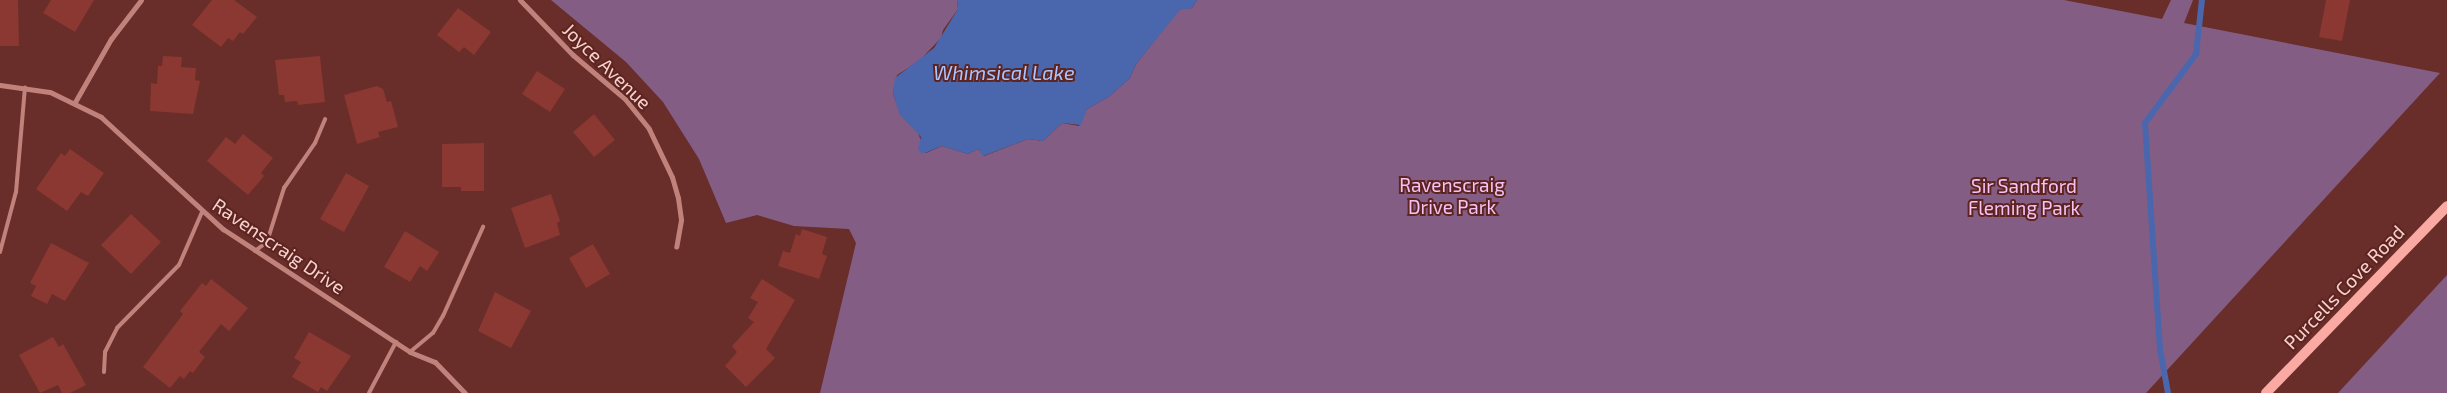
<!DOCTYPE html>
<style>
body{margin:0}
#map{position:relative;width:2447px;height:393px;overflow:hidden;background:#692e2a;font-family:"Exo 2",sans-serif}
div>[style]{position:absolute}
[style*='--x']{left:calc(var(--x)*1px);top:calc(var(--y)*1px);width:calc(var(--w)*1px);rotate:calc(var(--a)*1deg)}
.green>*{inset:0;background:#845d85}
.water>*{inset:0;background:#4a67ad}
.stream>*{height:6px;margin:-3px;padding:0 3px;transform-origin:3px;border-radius:3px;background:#4a67ad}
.building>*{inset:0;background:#8b3732}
.lane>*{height:4px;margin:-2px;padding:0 2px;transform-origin:2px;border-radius:2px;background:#c0827b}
.street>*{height:5px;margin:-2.5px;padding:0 2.5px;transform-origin:2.5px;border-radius:2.5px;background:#c0827b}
.secondary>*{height:10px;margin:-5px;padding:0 5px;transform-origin:5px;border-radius:5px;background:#faaaa2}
span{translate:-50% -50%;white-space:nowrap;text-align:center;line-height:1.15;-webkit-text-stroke:4px #5d2420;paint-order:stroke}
.street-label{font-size:19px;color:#f8d2ce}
.park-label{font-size:19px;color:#f4c2f5}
.water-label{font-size:20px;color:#aac4ff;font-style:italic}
</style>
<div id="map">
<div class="green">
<div style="clip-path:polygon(551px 0,957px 0,958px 9px,943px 30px,941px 38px,919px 61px,897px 75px,893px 93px,900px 114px,918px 133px,926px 153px,942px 146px,968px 154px,978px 149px,984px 156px,1028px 139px,1043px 141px,1062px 123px,1079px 126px,1087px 109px,1110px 96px,1130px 78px,1136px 64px,1180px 9px,1192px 8px,1197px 0,2064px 0,2162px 19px,2171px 0,2193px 0,2184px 23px,2440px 73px,2146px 393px,820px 393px,856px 243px,849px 229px,794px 226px,757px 215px,726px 223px,699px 159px,663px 102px,626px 62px)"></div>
<div style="clip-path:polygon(2447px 275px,2447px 393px,2338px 393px)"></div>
</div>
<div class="water">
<div style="clip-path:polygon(957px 0,1197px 0,1192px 8px,1180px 10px,1136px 64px,1130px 78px,1110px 96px,1087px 109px,1081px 125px,1062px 123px,1043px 141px,1028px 139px,983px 156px,978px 149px,968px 154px,942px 146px,922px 154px,918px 149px,921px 137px,900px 115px,893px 93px,895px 78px,934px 48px,958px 9px)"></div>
</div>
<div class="stream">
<div style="--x:2168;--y:393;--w:45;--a:-100.3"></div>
<div style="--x:2160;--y:349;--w:226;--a:-93.8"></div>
<div style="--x:2145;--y:123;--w:86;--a:-53.5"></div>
<div style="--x:2196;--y:54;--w:54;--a:-83.7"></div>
</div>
<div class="building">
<div style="clip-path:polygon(0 0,18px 0,19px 46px,0 46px)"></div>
<div style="clip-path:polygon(51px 0,94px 0,75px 32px,43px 13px)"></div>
<div style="clip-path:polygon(212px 0,234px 0,257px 17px,243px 34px,240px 32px,233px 41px,228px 38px,221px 47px,192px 25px)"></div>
<div style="clip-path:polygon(2326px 0,2350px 0,2342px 41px,2319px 37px)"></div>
<div style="clip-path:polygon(458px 8px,491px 32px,474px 55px,464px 47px,459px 52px,437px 35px)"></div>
<div style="clip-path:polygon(163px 56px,182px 57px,181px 67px,196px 68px,195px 80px,200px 81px,193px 114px,150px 111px,151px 83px,157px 84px,158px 66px,162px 66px)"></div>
<div style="clip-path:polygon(320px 56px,325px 102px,298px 105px,297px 101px,285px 102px,284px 95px,279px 95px,275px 60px)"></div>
<div style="clip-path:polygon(537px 71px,565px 89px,550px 112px,522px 94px)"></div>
<div style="clip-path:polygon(377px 86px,383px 89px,387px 102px,391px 101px,398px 127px,378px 132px,380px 137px,357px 144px,344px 95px)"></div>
<div style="clip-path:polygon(594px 114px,615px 140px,594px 157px,573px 132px)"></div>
<div style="clip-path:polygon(243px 134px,273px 158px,261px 173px,264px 176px,248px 195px,207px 161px,226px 137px,235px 144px)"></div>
<div style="clip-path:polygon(484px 143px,484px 191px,461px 191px,461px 187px,442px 187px,442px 144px)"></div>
<div style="clip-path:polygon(70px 149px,104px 173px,88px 196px,81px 192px,67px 211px,36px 189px,61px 153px,65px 156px)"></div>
<div style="clip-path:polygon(346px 173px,369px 186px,344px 232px,320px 219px)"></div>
<div style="clip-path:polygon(551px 194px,560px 221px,557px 223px,560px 235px,525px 248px,511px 208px)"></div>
<div style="clip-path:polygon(131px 214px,161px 242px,131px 274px,101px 245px)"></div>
<div style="clip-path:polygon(802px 229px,827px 237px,822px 254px,827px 256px,819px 279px,778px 266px,783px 251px,790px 253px,796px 234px,800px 236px)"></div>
<div style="clip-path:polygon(405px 231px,439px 252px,427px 271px,420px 266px,410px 282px,384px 267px)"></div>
<div style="clip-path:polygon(51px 243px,89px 263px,65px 301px,52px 294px,47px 304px,31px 296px,36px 286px,30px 283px)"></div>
<div style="clip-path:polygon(593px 244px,610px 274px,586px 288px,569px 258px)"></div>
<div style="clip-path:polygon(211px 279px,248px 308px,229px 331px,221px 324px,199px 352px,205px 357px,193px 373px,190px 371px,184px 379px,180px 376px,170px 388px,143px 367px,183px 314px,180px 311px,202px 283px,206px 286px)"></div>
<div style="clip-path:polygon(762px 279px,795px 300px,766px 349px,775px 358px,746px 387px,725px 366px,737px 352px,732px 346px,754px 322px,748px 318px,758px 302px,750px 298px)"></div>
<div style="clip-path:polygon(495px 292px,531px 311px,511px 348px,478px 331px)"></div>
<div style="clip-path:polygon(309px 332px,351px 356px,327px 391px,321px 387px,318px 392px,292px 377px,301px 362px,294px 358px)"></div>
<div style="clip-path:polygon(53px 337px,59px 347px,63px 344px,86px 385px,70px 393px,62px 393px,58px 385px,40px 393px,19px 355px)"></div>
</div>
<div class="lane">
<div style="--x:255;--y:251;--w:15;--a:-37"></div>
<div style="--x:267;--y:242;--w:57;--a:-72.5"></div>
<div style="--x:284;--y:188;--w:55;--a:-55.4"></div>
<div style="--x:315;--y:143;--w:26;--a:-67"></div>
<div style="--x:0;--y:252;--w:62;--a:-75.1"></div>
<div style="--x:16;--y:192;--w:105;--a:-85.1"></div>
<div style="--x:410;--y:352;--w:30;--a:-40"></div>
<div style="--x:433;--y:333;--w:20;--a:-60"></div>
<div style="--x:443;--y:316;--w:98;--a:-65.8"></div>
<div style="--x:104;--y:372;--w:20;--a:-87"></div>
<div style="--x:105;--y:352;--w:27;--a:-63"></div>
<div style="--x:117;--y:328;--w:88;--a:-45.5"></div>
<div style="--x:179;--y:265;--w:58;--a:-66.5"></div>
<div style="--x:369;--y:393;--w:58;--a:-62.1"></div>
</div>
<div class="street">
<div style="--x:520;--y:0;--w:76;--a:46.1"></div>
<div style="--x:573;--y:55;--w:68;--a:40.2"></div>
<div style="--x:625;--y:99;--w:38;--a:51"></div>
<div style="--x:649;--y:129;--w:53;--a:64.4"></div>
<div style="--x:672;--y:177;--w:22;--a:74"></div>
<div style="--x:678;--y:198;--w:22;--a:82"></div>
<div style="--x:681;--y:220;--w:27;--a:100"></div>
<div style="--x:0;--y:85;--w:50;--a:8"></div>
<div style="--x:50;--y:92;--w:57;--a:26.1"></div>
<div style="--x:101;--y:117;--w:166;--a:42.6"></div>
<div style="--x:223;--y:229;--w:224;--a:33.3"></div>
<div style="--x:410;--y:352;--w:27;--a:22"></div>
<div style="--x:435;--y:362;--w:43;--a:45.9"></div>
<div style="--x:75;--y:102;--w:73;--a:-60.3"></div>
<div style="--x:111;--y:39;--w:49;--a:-52.4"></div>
</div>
<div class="secondary">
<div style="--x:2266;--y:393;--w:260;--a:-45.9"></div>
</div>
<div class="street-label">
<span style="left:607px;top:66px;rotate:44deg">Joyce Avenue</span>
<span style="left:279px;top:246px;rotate:34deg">Ravenscraig Drive</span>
<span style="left:2344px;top:287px;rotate:-46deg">Purcells Cove Road</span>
</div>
<div class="park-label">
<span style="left:1452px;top:196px">Ravenscraig<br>Drive Park</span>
<span style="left:2024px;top:197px">Sir Sandford<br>Fleming Park</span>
</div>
<div class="water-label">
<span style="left:1004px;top:72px">Whimsical Lake</span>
</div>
</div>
